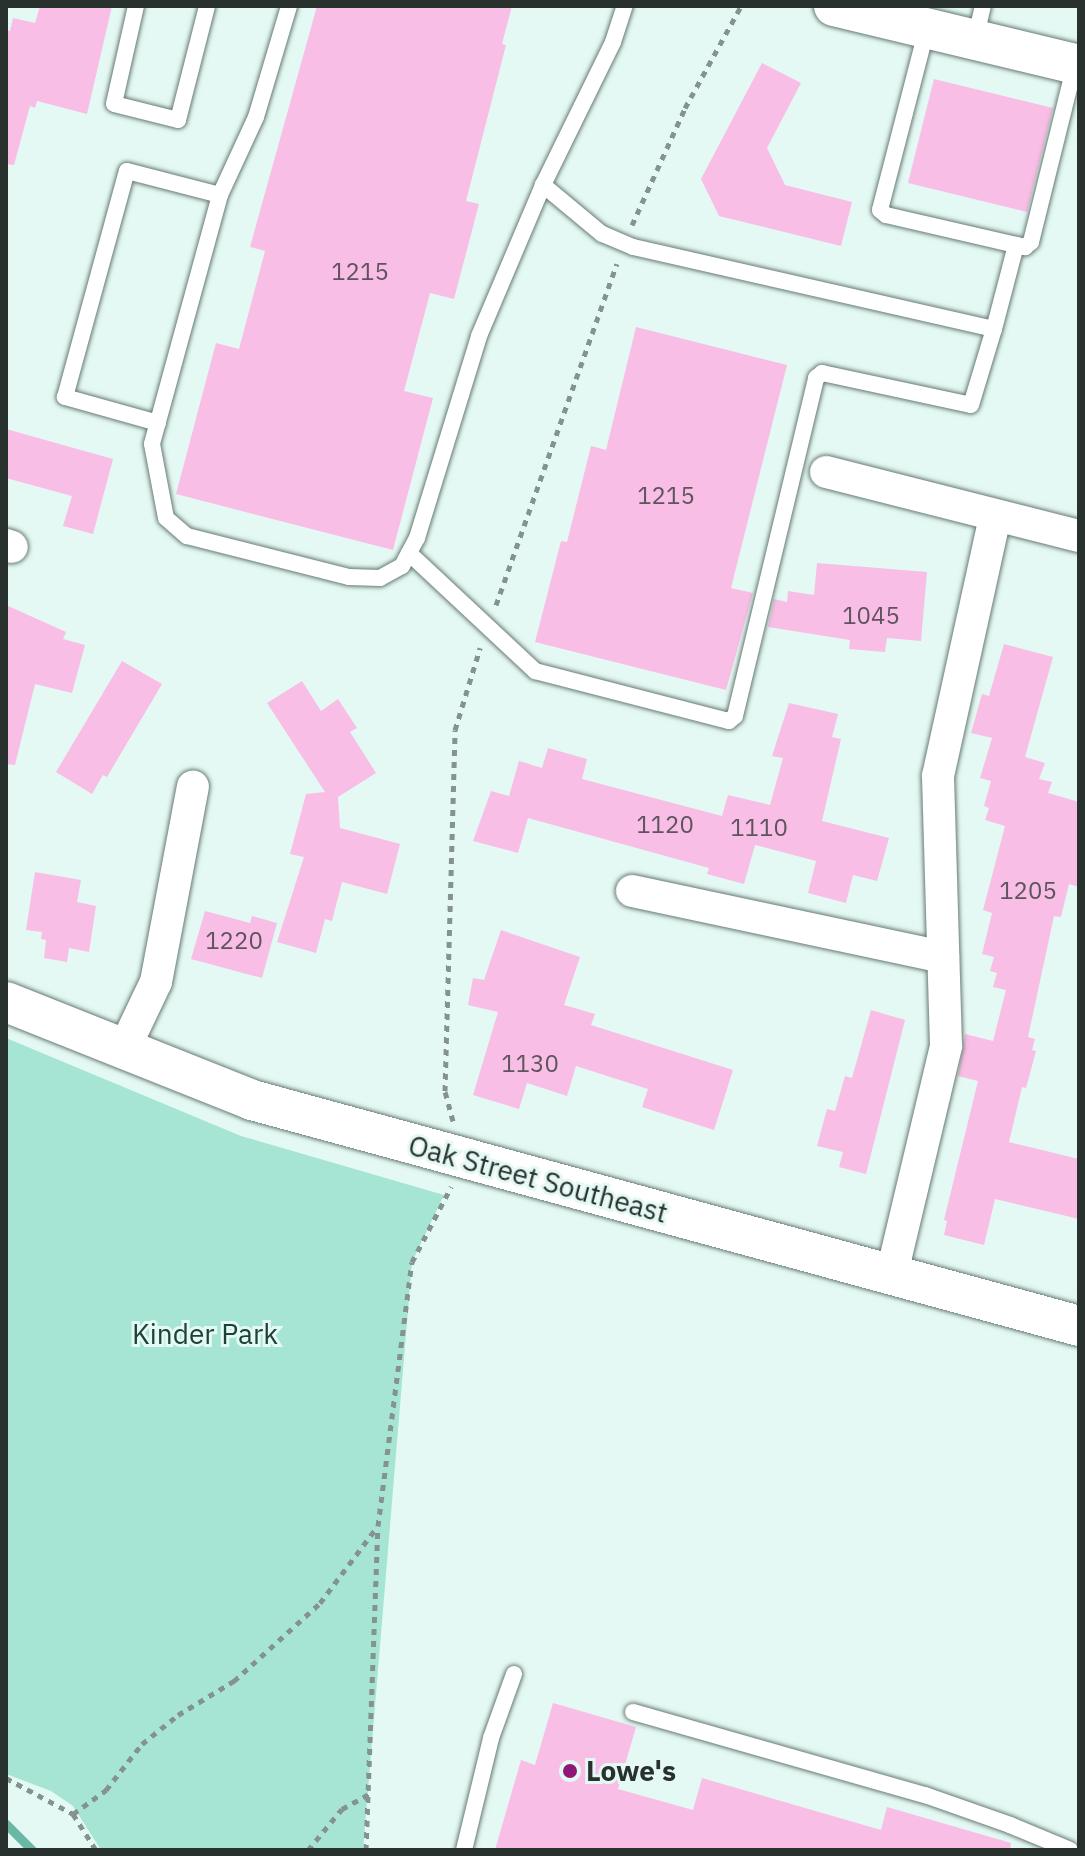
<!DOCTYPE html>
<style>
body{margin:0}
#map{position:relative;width:1085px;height:1856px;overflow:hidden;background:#e4f9f3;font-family:"IBM Plex Sans",sans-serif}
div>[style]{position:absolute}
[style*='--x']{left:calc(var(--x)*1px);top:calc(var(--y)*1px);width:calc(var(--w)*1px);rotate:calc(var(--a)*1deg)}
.green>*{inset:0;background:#a6e4d4}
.stream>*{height:9px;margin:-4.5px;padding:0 4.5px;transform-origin:4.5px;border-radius:4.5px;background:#69b8a6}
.building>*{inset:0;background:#f9bee6}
.path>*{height:5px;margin-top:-2.5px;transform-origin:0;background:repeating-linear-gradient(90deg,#84938f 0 6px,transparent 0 12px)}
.roads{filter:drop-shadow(0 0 2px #687a75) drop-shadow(0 0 2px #687a75)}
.service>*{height:16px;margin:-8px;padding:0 8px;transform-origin:8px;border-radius:8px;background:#fff}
.minor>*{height:32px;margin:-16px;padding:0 16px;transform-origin:16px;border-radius:16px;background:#fff}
.tertiary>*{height:40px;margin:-20px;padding:0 20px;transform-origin:20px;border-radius:20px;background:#fff}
.dots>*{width:22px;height:22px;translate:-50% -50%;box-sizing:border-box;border:4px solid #e4f9f3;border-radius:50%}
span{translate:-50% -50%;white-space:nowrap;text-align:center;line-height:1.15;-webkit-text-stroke:6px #e4f9f3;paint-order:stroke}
.number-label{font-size:24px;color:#5d545d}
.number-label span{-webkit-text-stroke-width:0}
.street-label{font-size:28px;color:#29312f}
.park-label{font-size:28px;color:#1c4139}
.poi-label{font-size:28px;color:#29312f;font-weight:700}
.left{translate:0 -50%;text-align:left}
.frame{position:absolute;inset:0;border:8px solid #29312f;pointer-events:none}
</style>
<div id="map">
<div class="green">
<div style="clip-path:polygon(6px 1038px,241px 1136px,444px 1195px,412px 1262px,363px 1850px,101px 1850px,73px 1806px,51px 1791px,6px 1774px)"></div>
</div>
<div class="stream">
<div style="--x:6;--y:1824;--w:37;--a:45"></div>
</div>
<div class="building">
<div style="clip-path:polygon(40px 6px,112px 6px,87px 114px,37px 101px,35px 108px,30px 106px,14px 165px,6px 164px,6px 30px,10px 31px,13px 18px,35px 23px)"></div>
<div style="clip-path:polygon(317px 6px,512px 6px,502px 44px,506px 45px,466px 201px,479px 204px,454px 299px,430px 293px,404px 391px,433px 398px,393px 550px,176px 494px,216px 343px,239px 349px,265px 251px,250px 247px)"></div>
<div style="clip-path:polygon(762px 63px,801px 83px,767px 148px,785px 185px,852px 202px,841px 246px,719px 216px,701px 179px)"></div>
<div style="clip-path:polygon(934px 79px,1053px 108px,1027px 212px,908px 183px)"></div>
<div style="clip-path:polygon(636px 327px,787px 365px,731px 588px,753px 593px,726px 690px,535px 642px,561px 541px,567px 542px,591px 446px,606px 450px)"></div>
<div style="clip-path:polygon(6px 429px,113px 459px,93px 534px,63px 526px,72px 496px,6px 478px)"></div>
<div style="clip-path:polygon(817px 563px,927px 572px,921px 641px,887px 638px,885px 652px,849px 649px,850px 640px,768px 627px,774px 599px,787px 602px,788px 591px,814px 595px)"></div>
<div style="clip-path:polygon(6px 605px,66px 632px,63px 639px,85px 645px,72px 693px,35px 684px,15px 765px,6px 764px)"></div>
<div style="clip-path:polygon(1004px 644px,1053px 657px,1025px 757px,1045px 763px,1039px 779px,1052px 782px,1048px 793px,1079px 802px,1079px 887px,1069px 884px,1061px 917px,1054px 916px,1028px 1037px,1035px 1039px,1032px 1050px,1036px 1051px,1026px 1088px,1022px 1087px,1009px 1142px,1079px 1159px,1079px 1219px,995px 1199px,984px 1245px,944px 1235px,947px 1221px,944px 1220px,978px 1081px,958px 1076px,965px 1034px,993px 1041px,1006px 990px,993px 987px,997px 973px,990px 971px,994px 957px,982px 954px,992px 913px,983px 910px,1005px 826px,985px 820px,989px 808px,984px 806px,991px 781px,980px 778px,992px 738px,971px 733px,982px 694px,989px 696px)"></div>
<div style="clip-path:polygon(122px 661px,162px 684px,107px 777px,103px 775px,92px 794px,56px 772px)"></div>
<div style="clip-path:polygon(302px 681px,321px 711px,338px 699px,357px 728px,350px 732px,376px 773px,338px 797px,340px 828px,400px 844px,387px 894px,342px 882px,332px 921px,325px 919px,316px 953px,277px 942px,304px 857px,290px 854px,306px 794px,325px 792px,267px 703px)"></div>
<div style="clip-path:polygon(789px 703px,838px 714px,832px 737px,841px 739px,822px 821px,889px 838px,877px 881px,853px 875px,846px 903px,808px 893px,816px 861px,755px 845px,744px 884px,707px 874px,709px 868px,528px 818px,518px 853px,473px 841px,491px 791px,509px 796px,519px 761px,542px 768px,548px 748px,587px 759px,582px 779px,722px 816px,728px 795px,770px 805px,783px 758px,772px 756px)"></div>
<div style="clip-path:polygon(35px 872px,81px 880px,77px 902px,96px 906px,89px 952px,69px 948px,67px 962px,44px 958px,46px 940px,41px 939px,42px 932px,26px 930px)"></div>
<div style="clip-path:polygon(205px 911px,250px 923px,252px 916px,277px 923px,262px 978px,191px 959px)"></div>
<div style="clip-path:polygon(501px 930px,580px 957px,564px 1005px,595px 1014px,591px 1025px,733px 1070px,714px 1130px,642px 1107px,648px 1089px,576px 1066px,567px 1096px,527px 1083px,519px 1109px,473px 1095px,498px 1012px,468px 1005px,473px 978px,484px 980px)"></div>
<div style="clip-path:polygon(871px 1010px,905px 1020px,866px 1174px,839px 1167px,843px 1152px,817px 1146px,827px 1109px,835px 1111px,845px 1076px,852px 1078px)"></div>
<div style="clip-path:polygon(553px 1703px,636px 1727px,618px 1789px,693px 1810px,702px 1778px,881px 1830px,887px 1807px,1011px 1843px,1010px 1850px,495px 1850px,521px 1760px,535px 1765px)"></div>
</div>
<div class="path">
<div style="--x:632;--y:225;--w:128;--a:-65.6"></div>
<div style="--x:685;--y:108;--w:116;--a:-61.2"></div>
<div style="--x:496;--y:605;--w:362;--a:-70.5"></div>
<div style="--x:453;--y:1121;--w:31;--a:-105"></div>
<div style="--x:445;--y:1091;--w:361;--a:-88.4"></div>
<div style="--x:455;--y:730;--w:86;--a:-73"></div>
<div style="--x:6;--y:1778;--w:76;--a:28.2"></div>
<div style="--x:73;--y:1814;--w:43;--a:57.4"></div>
<div style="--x:73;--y:1814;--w:41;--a:-36"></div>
<div style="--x:106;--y:1790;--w:58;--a:-52"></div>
<div style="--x:142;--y:1744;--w:46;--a:-38.9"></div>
<div style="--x:178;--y:1715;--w:66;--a:-31.3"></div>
<div style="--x:234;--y:1681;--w:116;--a:-42.2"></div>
<div style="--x:320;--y:1603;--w:95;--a:-53.1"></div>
<div style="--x:308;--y:1850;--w:53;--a:-50.3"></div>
<div style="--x:342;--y:1809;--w:31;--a:-29"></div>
<div style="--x:366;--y:1850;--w:324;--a:-87.9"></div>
<div style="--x:378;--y:1526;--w:266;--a:-82.7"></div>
<div style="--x:412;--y:1262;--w:85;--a:-62.5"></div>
</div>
<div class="roads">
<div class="service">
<div style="--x:136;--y:6;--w:100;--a:102.7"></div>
<div style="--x:114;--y:104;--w:66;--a:14"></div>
<div style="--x:178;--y:120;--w:118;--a:-75.7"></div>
<div style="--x:927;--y:28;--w:188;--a:104.5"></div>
<div style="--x:880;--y:210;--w:8;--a:40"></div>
<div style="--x:886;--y:215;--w:143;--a:13"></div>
<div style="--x:1025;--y:247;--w:8;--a:-40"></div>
<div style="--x:1031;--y:242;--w:183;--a:-76.1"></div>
<div style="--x:975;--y:40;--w:35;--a:-77"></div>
<div style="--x:220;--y:195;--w:86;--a:-65.2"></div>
<div style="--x:256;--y:117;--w:116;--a:-73.4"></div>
<div style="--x:994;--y:329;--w:87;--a:-75.3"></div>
<div style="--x:158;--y:423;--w:97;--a:-164.4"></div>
<div style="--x:65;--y:397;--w:234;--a:-74.7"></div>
<div style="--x:127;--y:171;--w:96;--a:14.5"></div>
<div style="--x:220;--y:195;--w:258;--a:105.3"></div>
<div style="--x:152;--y:444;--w:75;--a:79.3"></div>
<div style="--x:166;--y:518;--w:28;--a:41"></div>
<div style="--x:187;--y:536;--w:167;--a:14.2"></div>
<div style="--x:349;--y:577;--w:31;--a:2"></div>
<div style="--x:380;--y:578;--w:25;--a:-29"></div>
<div style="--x:402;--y:566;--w:32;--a:-62"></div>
<div style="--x:417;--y:538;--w:211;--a:-72.9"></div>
<div style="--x:479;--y:336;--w:164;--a:-67"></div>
<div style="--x:543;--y:185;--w:159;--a:-63.9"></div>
<div style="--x:613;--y:42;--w:38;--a:-72"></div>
<div style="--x:409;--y:553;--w:173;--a:43.1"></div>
<div style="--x:535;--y:671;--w:200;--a:14.5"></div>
<div style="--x:729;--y:721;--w:8;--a:-40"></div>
<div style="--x:735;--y:716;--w:348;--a:-76.5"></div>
<div style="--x:816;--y:378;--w:8;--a:-40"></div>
<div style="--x:822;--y:373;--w:152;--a:12.1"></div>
<div style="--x:971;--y:405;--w:79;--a:-73.2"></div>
<div style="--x:994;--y:329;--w:370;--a:-167.2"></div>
<div style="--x:633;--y:247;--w:34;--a:-157"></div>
<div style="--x:602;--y:234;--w:77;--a:-140.3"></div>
<div style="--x:633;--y:1712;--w:304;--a:15.9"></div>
<div style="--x:925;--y:1795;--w:90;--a:19.4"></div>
<div style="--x:1010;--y:1825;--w:65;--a:22.6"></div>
<div style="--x:464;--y:1850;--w:115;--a:-76.4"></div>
<div style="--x:491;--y:1738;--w:68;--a:-70.2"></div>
</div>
<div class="minor">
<div style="--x:826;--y:472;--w:261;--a:14.2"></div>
<div style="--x:6;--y:545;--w:6;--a:18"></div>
<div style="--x:632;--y:891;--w:318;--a:12"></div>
<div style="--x:124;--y:1049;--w:74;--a:-64.5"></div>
<div style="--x:156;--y:982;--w:199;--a:-79.3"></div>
<div style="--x:892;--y:1273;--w:233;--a:-76.6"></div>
<div style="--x:946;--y:1046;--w:270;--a:-91.7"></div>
<div style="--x:938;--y:776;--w:266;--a:-77.6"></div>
</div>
<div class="tertiary">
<div style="--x:834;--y:6;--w:252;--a:13.5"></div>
<div style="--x:6;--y:1002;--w:265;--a:21.7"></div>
<div style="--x:252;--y:1100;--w:857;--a:15.28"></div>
</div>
</div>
<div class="dots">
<div style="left:570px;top:1771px;background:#8f1776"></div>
</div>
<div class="number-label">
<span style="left:360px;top:272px">1215</span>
<span style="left:666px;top:496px">1215</span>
<span style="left:871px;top:616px">1045</span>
<span style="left:665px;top:825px">1120</span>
<span style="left:759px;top:828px">1110</span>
<span style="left:1028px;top:891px">1205</span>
<span style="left:234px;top:941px">1220</span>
<span style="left:530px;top:1064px">1130</span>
</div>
<div class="street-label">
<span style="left:538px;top:1179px;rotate:15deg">Oak Street Southeast</span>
</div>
<div class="park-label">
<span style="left:205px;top:1334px">Kinder Park</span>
</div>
<div class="poi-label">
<span class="left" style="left:586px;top:1771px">Lowe's</span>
</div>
<div class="frame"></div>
</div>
